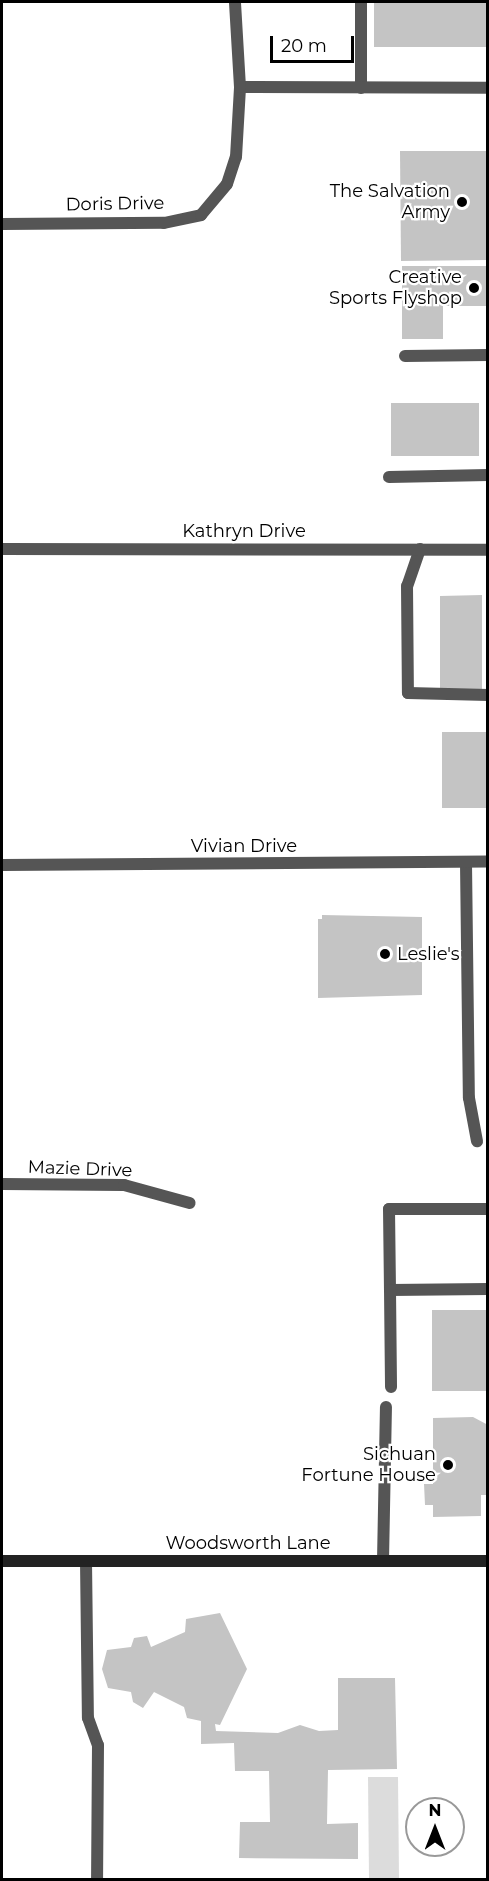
<!DOCTYPE html>
<style>
body{margin:0}
#map{position:relative;width:489px;height:1881px;overflow:hidden;background:#fff;font-family:Montserrat,sans-serif}
div>[style]{position:absolute}
[style*='--x']{left:calc(var(--x)*1px);top:calc(var(--y)*1px);width:calc(var(--w)*1px);rotate:calc(var(--a)*1deg)}
.green>*{inset:0;background:#dcdcdc}
.building>*{inset:0;background:#c4c4c4}
.lane>*{height:12px;margin:-6px;padding:0 6px;transform-origin:6px;border-radius:6px;background:#555}
.street>*{height:12px;margin:-6px;padding:0 6px;transform-origin:6px;border-radius:6px;background:#555}
.secondary>*{height:12px;margin:-6px;padding:0 6px;transform-origin:6px;border-radius:6px;background:#222}
.dots>*{width:16px;height:16px;translate:-50% -50%;box-sizing:border-box;border:3px solid #fff;border-radius:50%}
span{translate:-50% -50%;white-space:nowrap;text-align:center;line-height:1.15;-webkit-text-stroke:4.5px #fff;paint-order:stroke}
.poi-label{font-size:18px;color:#000}
.right{translate:-100% -50%;text-align:right}
.left{translate:0 -50%;text-align:left}
.street-label{font-size:18px;color:#000}
.frame{position:absolute;inset:0;border:3px solid #000;pointer-events:none}
.north{position:absolute;left:405px;top:1797px;width:60px;height:60px;box-sizing:border-box;background:#fff;border:2px solid #999;border-radius:50%;rotate:0deg;font-size:16px;font-weight:700;line-height:24px;text-align:center;color:#000}
.north::after{content:'';display:block;margin:auto;width:21px;height:27px;background:#000;clip-path:polygon(50% 0,100% 100%,50% 72%,0 100%)}
.scale{position:absolute;left:270px;top:36px;width:84px;height:27px;box-sizing:border-box;border:3px solid #000;border-top:0;padding-left:8px;font-size:18px;line-height:21px;white-space:nowrap;color:#000;-webkit-text-stroke:4px #fff;paint-order:stroke}
</style>
<div id="map">
<div class="green">
<div style="clip-path:polygon(368px 1777px,398px 1777px,399px 1878px,369px 1878px)"></div>
<div style="clip-path:polygon(244px 1878px,360px 1878px,360px 1879px,244px 1880px)"></div>
</div>
<div class="building">
<div style="clip-path:polygon(374px 2px,488px 2px,488px 47px,374px 47px)"></div>
<div style="clip-path:polygon(400px 151px,488px 151px,488px 260px,401px 261px)"></div>
<div style="clip-path:polygon(402px 266px,488px 266px,488px 306px,443px 306px,443px 339px,402px 339px)"></div>
<div style="clip-path:polygon(391px 403px,479px 403px,479px 456px,391px 456px)"></div>
<div style="clip-path:polygon(482px 595px,482px 690px,440px 690px,440px 596px)"></div>
<div style="clip-path:polygon(442px 732px,486px 732px,486px 808px,442px 808px)"></div>
<div style="clip-path:polygon(322px 915px,422px 917px,422px 995px,318px 998px,318px 919px,322px 919px)"></div>
<div style="clip-path:polygon(432px 1310px,488px 1310px,488px 1391px,432px 1391px)"></div>
<div style="clip-path:polygon(473px 1417px,488px 1425px,488px 1495px,481px 1495px,481px 1516px,433px 1517px,433px 1505px,425px 1505px,424px 1484px,433px 1484px,433px 1418px)"></div>
<div style="clip-path:polygon(220px 1613px,247px 1669px,220px 1725px,215px 1724px,216px 1731px,278px 1733px,300px 1725px,319px 1731px,338px 1730px,338px 1678px,395px 1678px,397px 1769px,328px 1770px,327px 1824px,358px 1823px,358px 1859px,239px 1858px,240px 1822px,270px 1822px,269px 1771px,235px 1771px,234px 1743px,201px 1744px,201px 1721px,187px 1718px,184px 1707px,154px 1692px,143px 1708px,133px 1702px,131px 1692px,108px 1688px,102px 1669px,107px 1650px,131px 1647px,134px 1638px,147px 1636px,151px 1647px,185px 1632px,186px 1619px)"></div>
</div>
<div class="lane">
<div style="--x:361;--y:2;--w:86;--a:90"></div>
<div style="--x:405;--y:356;--w:83;--a:-0.7"></div>
<div style="--x:389;--y:477;--w:99;--a:-1.2"></div>
<div style="--x:420;--y:549;--w:39;--a:109"></div>
<div style="--x:407;--y:586;--w:107;--a:89.5"></div>
<div style="--x:408;--y:693;--w:80;--a:1.4"></div>
<div style="--x:466;--y:863;--w:235;--a:89.3"></div>
<div style="--x:469;--y:1098;--w:44;--a:79.5"></div>
<div style="--x:488;--y:1209;--w:99;--a:180"></div>
<div style="--x:389;--y:1209;--w:81;--a:89.3"></div>
<div style="--x:390;--y:1290;--w:98;--a:-0.6"></div>
<div style="--x:390;--y:1290;--w:97;--a:89.4"></div>
<div style="--x:86;--y:1561;--w:157;--a:89.3"></div>
<div style="--x:88;--y:1718;--w:29;--a:70"></div>
<div style="--x:98;--y:1745;--w:135;--a:90.4"></div>
<div style="--x:383;--y:1561;--w:154;--a:-88.9"></div>
</div>
<div class="street">
<div style="--x:240;--y:87;--w:248;--a:0.2"></div>
<div style="--x:2;--y:224;--w:162;--a:-0.4"></div>
<div style="--x:164;--y:223;--w:38;--a:-12"></div>
<div style="--x:201;--y:215;--w:40;--a:-50"></div>
<div style="--x:227;--y:184;--w:28;--a:-72"></div>
<div style="--x:236;--y:157;--w:70;--a:-86.7"></div>
<div style="--x:240;--y:87;--w:85;--a:-93.4"></div>
<div style="--x:2;--y:549;--w:486;--a:0.1"></div>
<div style="--x:2;--y:865;--w:486;--a:-0.4"></div>
<div style="--x:2;--y:1184;--w:122;--a:0.5"></div>
<div style="--x:124;--y:1185;--w:68;--a:15.3"></div>
</div>
<div class="secondary">
<div style="--x:2;--y:1561;--w:486;--a:0"></div>
</div>
<div class="dots">
<div style="left:462px;top:202px;background:#000"></div>
<div style="left:474px;top:288px;background:#000"></div>
<div style="left:385px;top:954px;background:#000"></div>
<div style="left:448px;top:1465px;background:#000"></div>
</div>
<div class="poi-label">
<span class="right" style="left:450px;top:202px">The Salvation<br>Army</span>
<span class="right" style="left:462px;top:288px">Creative<br>Sports Flyshop</span>
<span class="left" style="left:397px;top:954px">Leslie's</span>
<span class="right" style="left:436px;top:1465px">Sichuan<br>Fortune House</span>
</div>
<div class="street-label">
<span style="left:115px;top:204px;rotate:-1deg">Doris Drive</span>
<span style="left:244px;top:531px">Kathryn Drive</span>
<span style="left:244px;top:846px">Vivian Drive</span>
<span style="left:80px;top:1169px;rotate:2deg">Mazie Drive</span>
<span style="left:248px;top:1543px">Woodsworth Lane</span>
</div>
<div class="frame"></div>
<div class="north">N</div>
<div class="scale">20 m</div>
</div>
